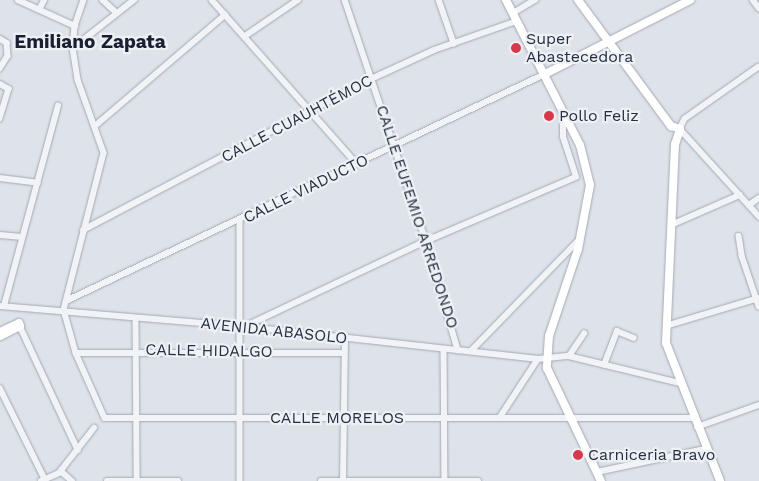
<!DOCTYPE html>
<meta charset="utf-8">
<style>
body{margin:0}
#map{position:relative;width:759px;height:481px;overflow:hidden;background:#dee2e9;font-family:"Work Sans",sans-serif}
div>[style]{position:absolute}
[style*='--x']{left:calc(var(--x)*1px);top:calc(var(--y)*1px);width:calc(var(--w)*1px);rotate:calc(var(--a)*1deg)}
.roads{filter:drop-shadow(0 0 1px #a3a9b3) drop-shadow(0 0 1px #a3a9b3)}
.street>*{height:5.5px;margin:-2.75px;padding:0 2.75px;transform-origin:2.75px;border-radius:2.75px;background:#f1f3f7}
.secondary>*{height:8px;margin:-4px;padding:0 4px;transform-origin:4px;border-radius:4px;background:#fff}
.dots>*{width:14px;height:14px;translate:-50% -50%;box-sizing:border-box;border:2px solid #edf1f6;border-radius:50%}
span{translate:-50% -50%;white-space:nowrap;text-align:center;line-height:1.15;-webkit-text-stroke:4.5px #edf1f6;paint-order:stroke}
.poi-label{font-size:16px;color:#262f41}
.left{translate:0 -50%;text-align:left}
.street-label{font-size:16px;color:#262f41}
.quarter-label{font-size:19px;color:#182031;font-weight:700}
</style>
<div id="map">
<div class="roads">
<div class="street">
<div style="--x:18;--y:0;--w:63;--a:24.5"></div>
<div style="--x:84;--y:0;--w:28;--a:109"></div>
<div style="--x:75;--y:26;--w:22;--a:95"></div>
<div style="--x:73;--y:48;--w:32;--a:81"></div>
<div style="--x:78;--y:80;--w:77;--a:70.4"></div>
<div style="--x:104;--y:153;--w:162;--a:104.3"></div>
<div style="--x:64;--y:310;--w:45;--a:74.4"></div>
<div style="--x:76;--y:353;--w:71;--a:66"></div>
<div style="--x:105;--y:418;--w:588;--a:0"></div>
<div style="--x:103;--y:0;--w:19;--a:43"></div>
<div style="--x:212;--y:0;--w:219;--a:48.5"></div>
<div style="--x:345;--y:0;--w:254;--a:71.4"></div>
<div style="--x:426;--y:241;--w:114;--a:73.6"></div>
<div style="--x:439;--y:0;--w:46;--a:70.8"></div>
<div style="--x:753;--y:0;--w:10;--a:53"></div>
<div style="--x:39;--y:10;--w:11;--a:-63"></div>
<div style="--x:513;--y:13;--w:26;--a:-31"></div>
<div style="--x:245;--y:36;--w:64;--a:-34.2"></div>
<div style="--x:0;--y:39;--w:8;--a:30"></div>
<div style="--x:7;--y:43;--w:13;--a:86"></div>
<div style="--x:8;--y:56;--w:15;--a:122"></div>
<div style="--x:73;--y:48;--w:78;--a:-38.2"></div>
<div style="--x:759;--y:67;--w:90;--a:144.9"></div>
<div style="--x:685;--y:119;--w:11;--a:117"></div>
<div style="--x:680;--y:129;--w:118;--a:47.8"></div>
<div style="--x:0;--y:84;--w:10;--a:29"></div>
<div style="--x:9;--y:89;--w:31;--a:107"></div>
<div style="--x:95;--y:126;--w:171;--a:-40.5"></div>
<div style="--x:0;--y:178;--w:38;--a:7"></div>
<div style="--x:749;--y:205;--w:12;--a:-35"></div>
<div style="--x:240;--y:221;--w:260;--a:90"></div>
<div style="--x:671;--y:225;--w:75;--a:-23.5"></div>
<div style="--x:83;--y:230;--w:325;--a:-27.7"></div>
<div style="--x:371;--y:79;--w:69;--a:-24.7"></div>
<div style="--x:434;--y:50;--w:88;--a:-19.3"></div>
<div style="--x:0;--y:235;--w:22;--a:5"></div>
<div style="--x:739;--y:236;--w:20;--a:81"></div>
<div style="--x:742;--y:256;--w:53;--a:71.2"></div>
<div style="--x:66;--y:301;--w:530;--a:-25.36"></div>
<div style="--x:0;--y:306;--w:241;--a:4.8"></div>
<div style="--x:240;--y:326;--w:300;--a:6.3"></div>
<div style="--x:538;--y:359;--w:31;--a:-6"></div>
<div style="--x:569;--y:356;--w:114;--a:13.7"></div>
<div style="--x:4;--y:306;--w:207;--a:-74.9"></div>
<div style="--x:136;--y:319;--w:162;--a:89.6"></div>
<div style="--x:20;--y:326;--w:137;--a:64.9"></div>
<div style="--x:246;--y:326;--w:199;--a:-25.3"></div>
<div style="--x:426;--y:241;--w:163;--a:-23.1"></div>
<div style="--x:576;--y:177;--w:42;--a:-108"></div>
<div style="--x:563;--y:137;--w:23;--a:-90"></div>
<div style="--x:666;--y:326;--w:97;--a:-16.8"></div>
<div style="--x:444;--y:349;--w:132;--a:89.6"></div>
<div style="--x:471;--y:351;--w:156;--a:-45.8"></div>
<div style="--x:76;--y:353;--w:267;--a:0"></div>
<div style="--x:569;--y:356;--w:27;--a:-56"></div>
<div style="--x:604;--y:365;--w:36;--a:-69"></div>
<div style="--x:617;--y:331;--w:18;--a:22"></div>
<div style="--x:0;--y:388;--w:102;--a:63.7"></div>
<div style="--x:500;--y:417;--w:69;--a:-56.8"></div>
<div style="--x:697;--y:427;--w:66;--a:-19.5"></div>
<div style="--x:61;--y:471;--w:15;--a:42"></div>
<div style="--x:597;--y:472;--w:110;--a:-12"></div>
<div style="--x:41;--y:481;--w:20;--a:-24"></div>
<div style="--x:59;--y:473;--w:57;--a:-52.1"></div>
<div style="--x:107;--y:481;--w:71;--a:0"></div>
<div style="--x:321;--y:481;--w:157;--a:0"></div>
<div style="--x:343;--y:481;--w:143;--a:-89.2"></div>
</div>
<div class="secondary">
<div style="--x:506;--y:0;--w:163;--a:63"></div>
<div style="--x:580;--y:145;--w:41;--a:76"></div>
<div style="--x:590;--y:185;--w:65;--a:100.6"></div>
<div style="--x:578;--y:249;--w:92;--a:108.4"></div>
<div style="--x:549;--y:336;--w:32;--a:94"></div>
<div style="--x:547;--y:368;--w:125;--a:64.5"></div>
<div style="--x:578;--y:0;--w:157;--a:53.6"></div>
<div style="--x:671;--y:126;--w:9;--a:18"></div>
<div style="--x:680;--y:129;--w:16;--a:108"></div>
<div style="--x:675;--y:144;--w:199;--a:92.6"></div>
<div style="--x:666;--y:343;--w:148;--a:68.6"></div>
<div style="--x:545;--y:74;--w:163;--a:-27"></div>
<div style="--x:0;--y:332;--w:21;--a:-25"></div>
<div style="--x:19;--y:323;--w:3;--a:72"></div>
<div style="--x:20;--y:326;--w:22;--a:153"></div>
</div>
</div>
<div class="dots">
<div style="left:516px;top:48px;background:#d8384b"></div>
<div style="left:549px;top:116px;background:#d8384b"></div>
<div style="left:578px;top:455px;background:#d8384b"></div>
</div>
<div class="poi-label">
<span class="left" style="left:526px;top:48px">Super<br>Abastecedora</span>
<span class="left" style="left:559px;top:116px">Pollo Feliz</span>
<span class="left" style="left:588px;top:455px">Carniceria Bravo</span>
</div>
<div class="street-label">
<span style="left:297px;top:119px;rotate:-28deg">CALLE CUAUHTÉMOC</span>
<span style="left:306px;top:189px;rotate:-26deg">CALLE VIADUCTO</span>
<span style="left:417px;top:217px;rotate:72deg">CALLE EUFEMIO ARREDONDO</span>
<span style="left:274px;top:331px;rotate:6deg">AVENIDA ABASOLO</span>
<span style="left:209px;top:351px;rotate:1deg">CALLE HIDALGO</span>
<span style="left:337px;top:418px">CALLE MORELOS</span>
</div>
<div class="quarter-label">
<span style="left:90px;top:42px">Emiliano Zapata</span>
</div>
</div>
